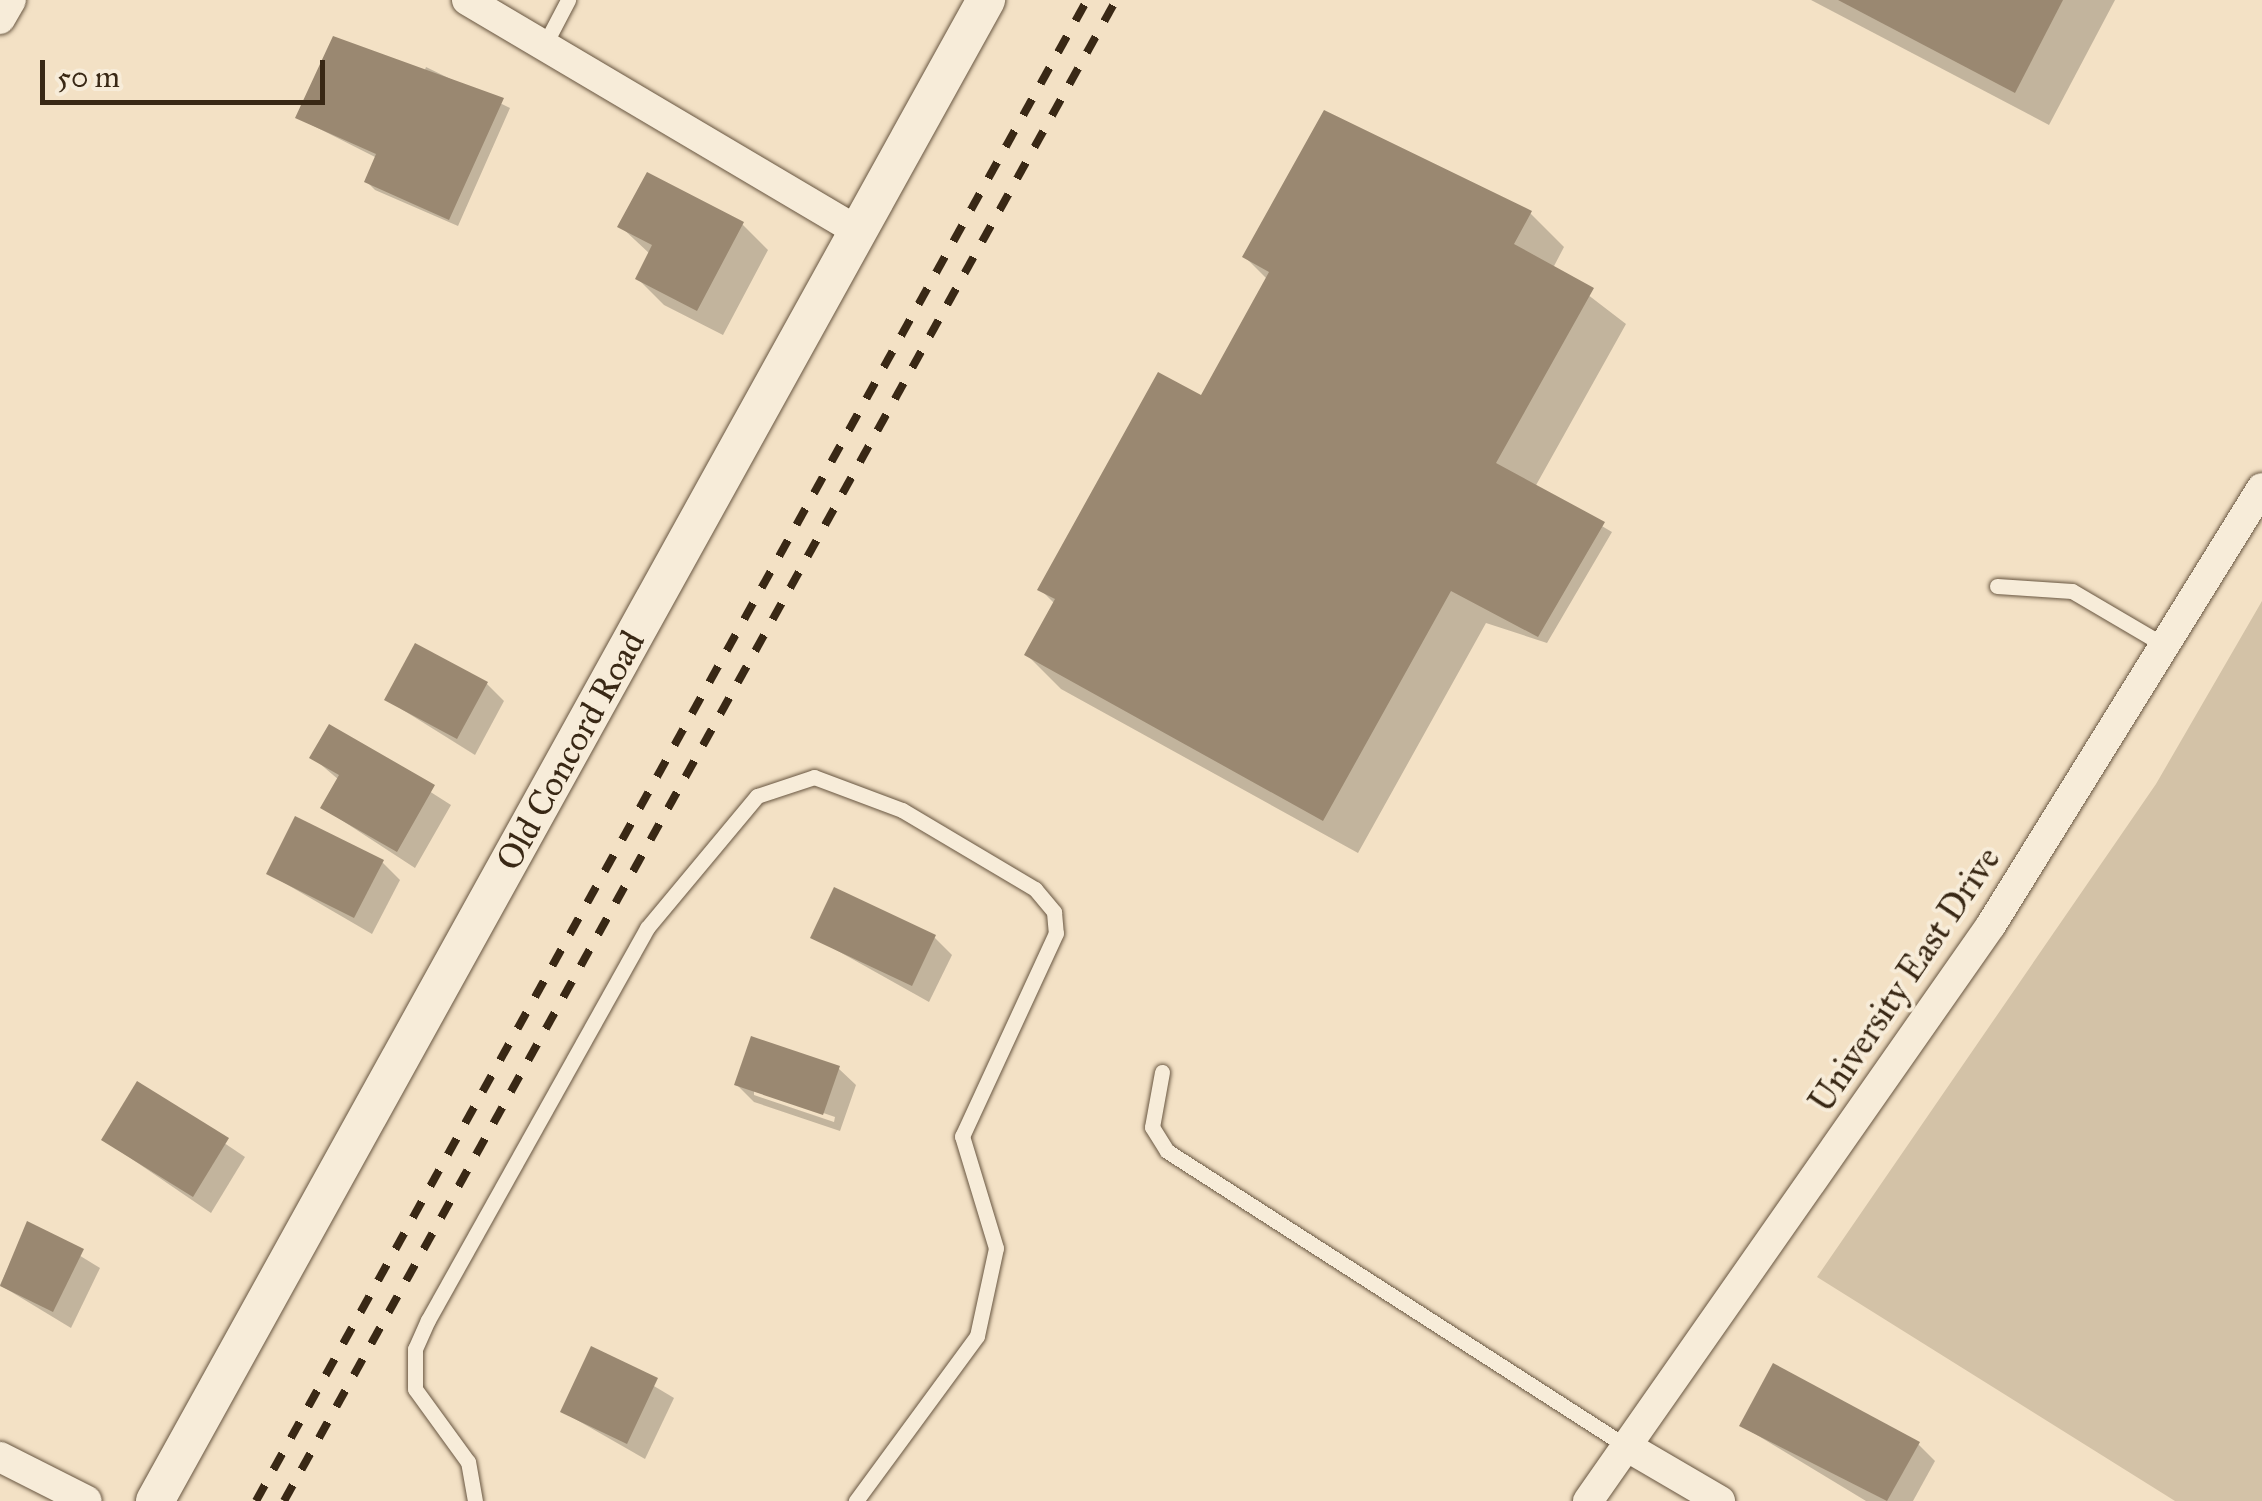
<!DOCTYPE html>
<style>
body{margin:0}
#map{position:relative;width:2262px;height:1501px;overflow:hidden;background:#f3e1c5;font-family:"IM FELL Great Primer",serif}
div>[style]{position:absolute}
[style*='--x']{left:calc(var(--x)*1px);top:calc(var(--y)*1px);width:calc(var(--w)*1px);rotate:calc(var(--a)*1deg)}
.green>*{inset:0;background:#d3c2a7}
.shadow>*{inset:0;background:#0003}
.building>*{inset:0;background:#9a8871}
.roads{filter:drop-shadow(0 0 2px #685641) drop-shadow(0 0 2px #685641)}
.service>*{height:15px;margin:-7.5px;padding:0 7.5px;transform-origin:7.5px;border-radius:7.5px;background:#f7ecd9}
.minor>*{height:30px;margin:-15px;padding:0 15px;transform-origin:15px;border-radius:15px;background:#f7ecd9}
.tertiary>*{height:38px;margin:-19px;padding:0 19px;transform-origin:19px;border-radius:19px;background:#f7ecd9}
.rail>*{height:8px;margin-top:-4px;transform-origin:0;background:repeating-linear-gradient(90deg,#392815 0 18px,transparent 0 36px)}
span{translate:-50% -50%;white-space:nowrap;text-align:center;line-height:1.15;-webkit-text-stroke:8px #f7ecd9;paint-order:stroke}
.street-label{font-size:35px;color:#392815}
.scale{position:absolute;left:40px;top:60px;width:285px;height:45px;box-sizing:border-box;border:5px solid #392815;border-top:0;padding-left:12px;font-size:30px;line-height:35px;white-space:nowrap;color:#392815;-webkit-text-stroke:8px #f7ecd9;paint-order:stroke}
</style>
<div id="map">
<div class="green">
<div style="clip-path:polygon(2262px 601px,2262px 1501px,2175px 1501px,1817px 1277px,2156px 784px)"></div>
</div>
<div class="shadow">
<div style="clip-path:polygon(1811px 0,2115px 0,2049px 125px)"></div>
<div style="clip-path:polygon(426px 67px,510px 108px,458px 226px,375px 190px,367px 182px,377px 158px,298px 118px,422px 78px)"></div>
<div style="clip-path:polygon(1530px 213px,1564px 247px,1553px 268px,1626px 324px,1535px 487px,1612px 532px,1547px 643px,1486px 623px,1358px 853px,1061px 689px,1027px 655px,1055px 604px,1040px 589px,1202px 398px,1268px 280px,1245px 257px)"></div>
<div style="clip-path:polygon(742px 224px,768px 250px,723px 335px,664px 305px,638px 279px,650px 254px,620px 226px)"></div>
<div style="clip-path:polygon(487px 684px,504px 701px,475px 755px,387px 700px)"></div>
<div style="clip-path:polygon(330px 728px,451px 805px,415px 868px,323px 808px,339px 780px,312px 757px)"></div>
<div style="clip-path:polygon(382px 862px,400px 880px,372px 934px,269px 874px)"></div>
<div style="clip-path:polygon(813px 937px,934px 937px,952px 955px,929px 1002px)"></div>
<div style="clip-path:polygon(evenodd,838px 1068px,856px 1085px,840px 1131px,754px 1102px,737px 1085px,838px 1068px,754px 1089px,835px 1117px,834px 1122px,754px 1095px,754px 1089px)"></div>
<div style="clip-path:polygon(138px 1085px,245px 1157px,211px 1213px,104px 1140px)"></div>
<div style="clip-path:polygon(28px 1224px,100px 1268px,71px 1328px,0 1285px)"></div>
<div style="clip-path:polygon(592px 1349px,674px 1398px,645px 1459px,563px 1412px)"></div>
<div style="clip-path:polygon(1742px 1426px,1918px 1444px,1935px 1461px,1913px 1501px,1866px 1501px)"></div>
</div>
<div class="building">
<div style="clip-path:polygon(1838px 0,2063px 0,2015px 93px)"></div>
<div style="clip-path:polygon(333px 36px,504px 98px,449px 220px,364px 182px,376px 154px,295px 118px)"></div>
<div style="clip-path:polygon(1324px 110px,1532px 211px,1514px 244px,1594px 288px,1496px 463px,1605px 522px,1538px 637px,1451px 591px,1323px 821px,1024px 655px,1055px 599px,1037px 590px,1158px 372px,1201px 395px,1269px 272px,1242px 257px)"></div>
<div style="clip-path:polygon(647px 172px,744px 222px,697px 311px,635px 279px,652px 245px,617px 227px)"></div>
<div style="clip-path:polygon(415px 643px,488px 682px,457px 739px,384px 700px)"></div>
<div style="clip-path:polygon(329px 724px,435px 785px,397px 852px,320px 808px,339px 775px,309px 758px)"></div>
<div style="clip-path:polygon(295px 816px,384px 860px,354px 918px,266px 874px)"></div>
<div style="clip-path:polygon(834px 887px,936px 935px,912px 986px,810px 938px)"></div>
<div style="clip-path:polygon(751px 1036px,840px 1066px,823px 1115px,734px 1085px)"></div>
<div style="clip-path:polygon(137px 1081px,229px 1138px,193px 1197px,101px 1140px)"></div>
<div style="clip-path:polygon(27px 1221px,84px 1249px,53px 1312px,0 1286px)"></div>
<div style="clip-path:polygon(591px 1346px,658px 1378px,627px 1444px,560px 1412px)"></div>
<div style="clip-path:polygon(1773px 1363px,1920px 1442px,1887px 1501px,1739px 1426px)"></div>
</div>
<div class="roads">
<div class="service">
<div style="--x:545;--y:44;--w:50;--a:-62.4"></div>
<div style="--x:1997;--y:586;--w:75;--a:3.8"></div>
<div style="--x:2072;--y:591;--w:113;--a:30.4"></div>
<div style="--x:1162;--y:1072;--w:56;--a:100.3"></div>
<div style="--x:1152;--y:1127;--w:28;--a:58"></div>
<div style="--x:1167;--y:1151;--w:546;--a:32.73"></div>
<div style="--x:475;--y:1501;--w:40;--a:-100"></div>
<div style="--x:468;--y:1462;--w:90;--a:-126"></div>
<div style="--x:415;--y:1389;--w:40;--a:-90"></div>
<div style="--x:415;--y:1349;--w:32;--a:-66"></div>
<div style="--x:428;--y:1320;--w:449;--a:-60.8"></div>
<div style="--x:647;--y:928;--w:172;--a:-50.2"></div>
<div style="--x:757;--y:796;--w:60;--a:-18.4"></div>
<div style="--x:814;--y:777;--w:94;--a:20.6"></div>
<div style="--x:902;--y:810;--w:155;--a:30.7"></div>
<div style="--x:1035;--y:889;--w:30;--a:50"></div>
<div style="--x:1054;--y:912;--w:21;--a:85"></div>
<div style="--x:1056;--y:933;--w:224;--a:114.8"></div>
<div style="--x:962;--y:1136;--w:117;--a:73.1"></div>
<div style="--x:996;--y:1248;--w:90;--a:102.2"></div>
<div style="--x:977;--y:1336;--w:205;--a:126.3"></div>
</div>
<div class="minor">
<div style="--x:467;--y:0;--w:456;--a:30.6"></div>
<div style="--x:0;--y:19;--w:22;--a:-60"></div>
<div style="--x:1626;--y:1446;--w:109;--a:30.3"></div>
<div style="--x:0;--y:1457;--w:97;--a:26.8"></div>
<div style="--x:1588;--y:1501;--w:703;--a:-55.02"></div>
<div style="--x:1991;--y:925;--w:514;--a:-58.2"></div>
</div>
<div class="tertiary">
<div style="--x:155;--y:1501;--w:1716;--a:-61.03"></div>
</div>
</div>
<div class="rail">
<div style="--x:256;--y:1501;--w:1716;--a:-61.03"></div>
<div style="--x:284;--y:1501;--w:1716;--a:-61"></div>
</div>
<div class="street-label">
<span style="left:571px;top:751px;rotate:-61deg">Old Concord Road</span>
<span style="left:1905px;top:980px;rotate:-56deg">University East Drive</span>
</div>
<div class="scale">50 m</div>
</div>
